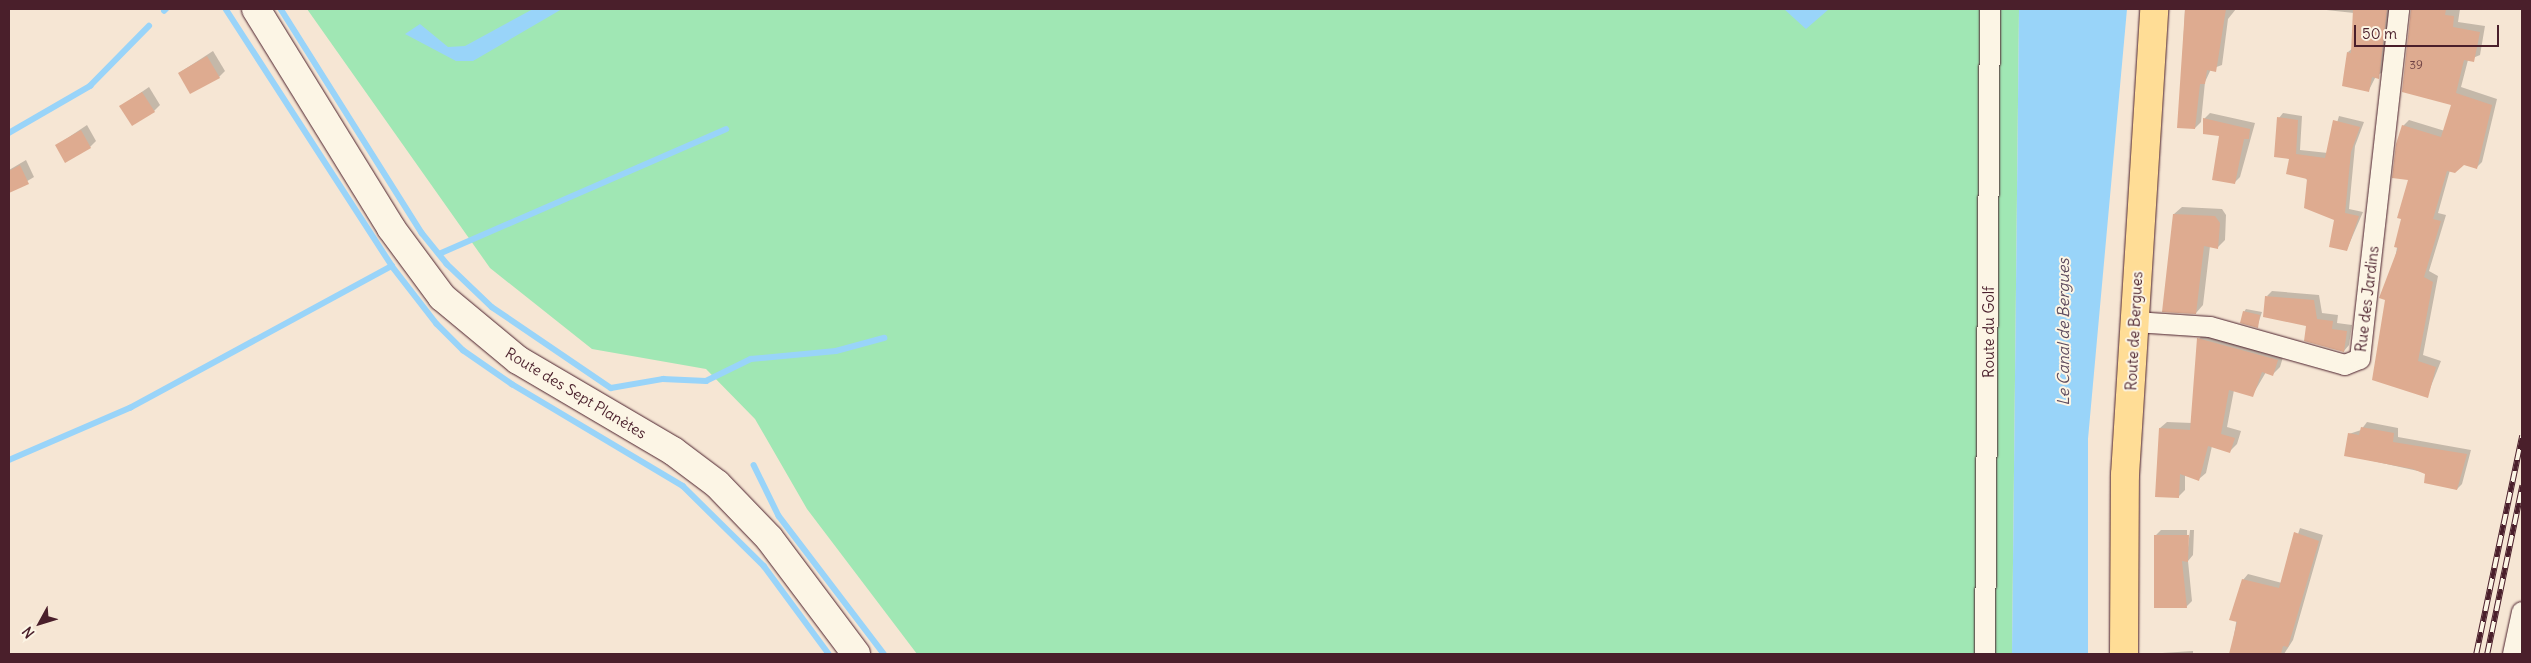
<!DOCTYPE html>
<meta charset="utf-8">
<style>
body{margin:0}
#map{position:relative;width:2531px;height:663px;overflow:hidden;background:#f6e6d4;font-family:Delius,sans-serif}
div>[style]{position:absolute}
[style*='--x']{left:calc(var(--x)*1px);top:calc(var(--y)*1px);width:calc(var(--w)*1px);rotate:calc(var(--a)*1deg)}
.green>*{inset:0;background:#a0e7b4}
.water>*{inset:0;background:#99d4f9}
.shadow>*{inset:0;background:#0003}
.stream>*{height:5.5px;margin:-2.75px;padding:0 2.75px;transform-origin:2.75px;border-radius:2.75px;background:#99d4f9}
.building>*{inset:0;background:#deab90}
.roads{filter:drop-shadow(0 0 1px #4a1f2b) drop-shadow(0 0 1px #4a1f2b)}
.minor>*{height:20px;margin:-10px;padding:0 10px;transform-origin:10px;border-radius:10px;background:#fcf5e5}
.secondary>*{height:28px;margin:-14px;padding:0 14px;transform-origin:14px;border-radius:14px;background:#fcf5e5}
.primary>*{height:28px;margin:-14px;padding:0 14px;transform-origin:14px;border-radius:14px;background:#ffdd96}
.rail>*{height:5.5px;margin-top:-2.75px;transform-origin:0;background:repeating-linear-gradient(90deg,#fcf5e5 0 11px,#4a1f2b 0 22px);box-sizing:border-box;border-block:1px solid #4a1f2b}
span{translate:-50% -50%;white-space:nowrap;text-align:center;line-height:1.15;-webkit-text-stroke:4px #fcf5e5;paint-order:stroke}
.number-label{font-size:12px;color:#6f4244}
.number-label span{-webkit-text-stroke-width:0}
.street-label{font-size:15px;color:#4a1f2b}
.water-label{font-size:16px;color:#5e4c5e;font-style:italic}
.frame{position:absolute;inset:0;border:10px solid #4a1f2b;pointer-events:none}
.north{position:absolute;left:15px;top:598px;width:50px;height:50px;-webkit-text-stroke:4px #fcf5e5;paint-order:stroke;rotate:231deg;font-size:14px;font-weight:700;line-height:20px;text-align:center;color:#4a1f2b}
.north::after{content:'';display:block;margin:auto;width:18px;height:22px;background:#4a1f2b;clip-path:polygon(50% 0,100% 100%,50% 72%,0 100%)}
.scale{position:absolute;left:2354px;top:25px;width:145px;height:22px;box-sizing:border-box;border:2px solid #4a1f2b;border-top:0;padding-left:6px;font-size:15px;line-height:18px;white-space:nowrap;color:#4a1f2b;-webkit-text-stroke:4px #fcf5e5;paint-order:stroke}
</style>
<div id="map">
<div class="green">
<div style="clip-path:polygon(307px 9px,2019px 9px,2012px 654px,917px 654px,807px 509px,755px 419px,706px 369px,592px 349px,490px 268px)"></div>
</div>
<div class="water">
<div style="clip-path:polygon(533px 9px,562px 9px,473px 61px,456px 61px,405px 34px,420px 24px,448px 47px,465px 46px)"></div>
<div style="clip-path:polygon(1784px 9px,1829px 9px,1806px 29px)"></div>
<div style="clip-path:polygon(2019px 9px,2127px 9px,2088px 439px,2088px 654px,2012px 654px)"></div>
</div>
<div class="shadow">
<div style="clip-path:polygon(2185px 9px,2236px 9px,2228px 19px,2222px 65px,2211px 69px,2205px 82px,2201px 122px,2195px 128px,2179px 127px)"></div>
<div style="clip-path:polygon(2317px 9px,2392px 9px,2385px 71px,2376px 76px,2369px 90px,2348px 52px,2353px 48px,2354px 13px)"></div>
<div style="clip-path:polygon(2460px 9px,2458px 22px,2485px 26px,2480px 55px,2468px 60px,2461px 87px,2497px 99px,2482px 162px,2476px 168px,2463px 164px,2450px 170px,2438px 213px,2446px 215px,2429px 271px,2438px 276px,2423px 355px,2441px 361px,2427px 396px,2374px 379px,2409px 179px,2403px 126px,2409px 120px,2445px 131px,2453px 104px,2411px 9px)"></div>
<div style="clip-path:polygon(213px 51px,225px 71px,219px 77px,179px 73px)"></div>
<div style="clip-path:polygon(149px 87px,160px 105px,154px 111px,121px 106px)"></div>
<div style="clip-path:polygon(2210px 113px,2255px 123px,2240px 177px,2235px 182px,2220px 135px,2204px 119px)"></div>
<div style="clip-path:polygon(2283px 113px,2302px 116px,2300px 150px,2328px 153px,2339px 116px,2364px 122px,2355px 146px,2349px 209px,2363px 212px,2347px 249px,2335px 219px,2291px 158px,2279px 118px)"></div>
<div style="clip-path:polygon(87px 125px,96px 141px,90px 147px,57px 145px)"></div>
<div style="clip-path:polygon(26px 160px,34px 177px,9px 192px,9px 170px)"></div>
<div style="clip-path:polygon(2182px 207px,2222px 209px,2226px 215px,2225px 240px,2218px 247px,2210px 246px,2203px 305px,2196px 313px,2174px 214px)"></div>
<div style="clip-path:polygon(2272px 291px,2319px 295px,2322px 313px,2338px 315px,2337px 323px,2352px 325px,2349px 345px,2344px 351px,2267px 296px)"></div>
<div style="clip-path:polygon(2246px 309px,2262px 312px,2257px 327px,2244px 312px)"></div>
<div style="clip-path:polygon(2205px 332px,2284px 354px,2280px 367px,2273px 374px,2266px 372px,2252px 396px,2234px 390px,2227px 427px,2241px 431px,2237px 444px,2230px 451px,2212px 446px,2206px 473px,2199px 479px,2185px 475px,2185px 490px,2178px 497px,2160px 428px,2167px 422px,2192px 423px,2199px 339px)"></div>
<div style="clip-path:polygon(2367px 422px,2398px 428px,2398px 437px,2471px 450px,2462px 484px,2457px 489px,2427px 473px,2346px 455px,2349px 434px,2361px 430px)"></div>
<div style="clip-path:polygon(2300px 528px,2323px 535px,2293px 640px,2284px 654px,2231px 654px,2243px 580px,2248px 574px,2282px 583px)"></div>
<div style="clip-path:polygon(2161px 530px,2187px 530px,2187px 556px,2190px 530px,2194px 530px,2193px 555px,2188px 561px,2192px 601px,2186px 607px,2155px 536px)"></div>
<div style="clip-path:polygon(2193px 651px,2193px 654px,2160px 654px,2162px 653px)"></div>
</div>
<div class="stream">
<div style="--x:226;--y:9;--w:306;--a:57.1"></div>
<div style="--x:392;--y:266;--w:73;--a:52.2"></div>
<div style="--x:437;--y:324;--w:37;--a:45"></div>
<div style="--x:463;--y:350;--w:60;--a:34.8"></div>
<div style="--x:512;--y:384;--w:199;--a:30.8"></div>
<div style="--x:683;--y:486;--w:114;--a:44.6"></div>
<div style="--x:764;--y:566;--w:109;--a:53.5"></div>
<div style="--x:281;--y:9;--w:265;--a:57.8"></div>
<div style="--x:422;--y:233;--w:40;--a:51"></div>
<div style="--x:447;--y:264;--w:62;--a:43.7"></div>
<div style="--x:492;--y:307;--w:144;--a:34.2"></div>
<div style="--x:611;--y:388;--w:53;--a:-9.8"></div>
<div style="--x:663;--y:379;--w:43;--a:2.7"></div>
<div style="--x:706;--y:381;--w:50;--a:-26.1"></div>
<div style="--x:751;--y:359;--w:85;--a:-5.4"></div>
<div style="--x:836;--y:351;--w:50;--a:-15.2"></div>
<div style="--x:164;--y:11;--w:3;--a:-45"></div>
<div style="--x:9;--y:133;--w:94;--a:-30.1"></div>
<div style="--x:90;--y:86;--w:84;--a:-45.5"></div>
<div style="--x:439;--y:254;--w:313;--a:-23.5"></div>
<div style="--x:9;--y:460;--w:132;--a:-23.3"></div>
<div style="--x:130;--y:408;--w:298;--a:-28.5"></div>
<div style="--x:754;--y:465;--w:57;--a:63.9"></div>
<div style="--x:779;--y:516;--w:173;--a:52.7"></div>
</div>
<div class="building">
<div style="clip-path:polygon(2185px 9px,2226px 9px,2216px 72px,2207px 70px,2205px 84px,2200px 84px,2195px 129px,2177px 128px)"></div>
<div style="clip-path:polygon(2353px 9px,2387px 9px,2379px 79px,2372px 77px,2369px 92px,2342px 86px,2347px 52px,2351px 53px)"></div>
<div style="clip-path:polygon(2411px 9px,2446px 9px,2445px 15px,2454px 16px,2453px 27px,2480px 32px,2474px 62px,2464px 60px,2456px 93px,2492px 105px,2477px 169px,2464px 165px,2455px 173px,2447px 171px,2433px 219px,2441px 221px,2424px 277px,2433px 282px,2418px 361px,2436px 367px,2428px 398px,2372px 380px,2385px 300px,2379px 298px,2398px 248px,2394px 247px,2401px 219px,2397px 218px,2408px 180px,2392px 178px,2396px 144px,2402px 125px,2441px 137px,2451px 105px,2402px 92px)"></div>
<div style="clip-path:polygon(207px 56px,220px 78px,190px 94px,178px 73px)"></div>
<div style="clip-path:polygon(142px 92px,155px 112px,132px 126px,119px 106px)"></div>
<div style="clip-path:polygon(2277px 117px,2298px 120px,2296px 154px,2325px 158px,2333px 120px,2360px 127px,2351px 152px,2345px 213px,2359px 216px,2347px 251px,2329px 247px,2334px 220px,2304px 208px,2307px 179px,2286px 174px,2289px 159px,2274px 157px)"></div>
<div style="clip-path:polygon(2203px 118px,2250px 129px,2249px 139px,2244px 139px,2235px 184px,2212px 180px,2219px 136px,2203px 134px)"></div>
<div style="clip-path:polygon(81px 130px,91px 148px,65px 163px,55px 145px)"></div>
<div style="clip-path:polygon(20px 165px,29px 184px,9px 193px,9px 171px)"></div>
<div style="clip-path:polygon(2173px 214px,2215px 216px,2220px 223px,2218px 249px,2204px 246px,2196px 314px,2162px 312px)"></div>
<div style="clip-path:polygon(2265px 296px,2314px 300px,2317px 319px,2333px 321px,2332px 329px,2347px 331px,2344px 352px,2304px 341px,2306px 326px,2263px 317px)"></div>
<div style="clip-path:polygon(2243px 311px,2260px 315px,2258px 328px,2240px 323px)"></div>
<div style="clip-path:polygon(2197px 338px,2278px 360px,2273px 376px,2262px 372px,2253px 397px,2229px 390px,2221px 434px,2235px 438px,2230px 453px,2208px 446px,2199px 481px,2180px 474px,2179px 498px,2155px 497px,2159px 428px,2190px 430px)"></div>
<div style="clip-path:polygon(2361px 427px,2394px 433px,2393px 442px,2467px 454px,2457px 490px,2424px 483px,2425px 474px,2413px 469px,2344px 456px,2348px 433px,2359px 435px)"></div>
<div style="clip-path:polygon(2294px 532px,2319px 541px,2288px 647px,2283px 646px,2281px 654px,2229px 654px,2237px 622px,2229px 620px,2242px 579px,2279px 588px)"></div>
<div style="clip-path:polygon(2154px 535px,2189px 535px,2188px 562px,2182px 561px,2187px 608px,2154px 608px)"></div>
</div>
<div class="roads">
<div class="minor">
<div style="--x:2135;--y:322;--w:75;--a:3.8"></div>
<div style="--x:2210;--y:327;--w:140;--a:15.7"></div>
<div style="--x:2345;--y:365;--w:16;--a:-22"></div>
<div style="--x:2360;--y:359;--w:352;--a:-83.6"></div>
<div style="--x:1985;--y:654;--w:645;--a:-89.56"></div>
<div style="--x:2513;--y:654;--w:43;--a:-77.9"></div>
</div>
<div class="secondary">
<div style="--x:256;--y:9;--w:257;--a:58.3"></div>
<div style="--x:391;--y:228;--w:86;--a:53.5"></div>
<div style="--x:442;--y:297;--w:99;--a:39.7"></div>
<div style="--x:518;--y:360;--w:180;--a:30.4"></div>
<div style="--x:673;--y:451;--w:55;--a:36.9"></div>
<div style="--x:717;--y:484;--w:75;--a:46.1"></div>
<div style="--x:769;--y:538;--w:145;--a:53.1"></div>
</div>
<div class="primary">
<div style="--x:2124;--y:654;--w:179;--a:-89.7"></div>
<div style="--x:2125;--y:475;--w:467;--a:-86.4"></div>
</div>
</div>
<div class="rail">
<div style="--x:2476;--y:654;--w:223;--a:-78.1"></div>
<div style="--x:2487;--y:654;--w:172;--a:-78.2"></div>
</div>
<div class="number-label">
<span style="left:2416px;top:65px">39</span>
</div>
<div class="street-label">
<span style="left:2367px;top:299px;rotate:-83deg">Rue des Jardins</span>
<span style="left:2134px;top:331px;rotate:-87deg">Route de Bergues</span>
<span style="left:1989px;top:332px;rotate:-90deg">Route du Golf</span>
<span style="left:576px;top:393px;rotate:31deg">Route des Sept Planètes</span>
</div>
<div class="water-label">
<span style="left:2063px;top:332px;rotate:-90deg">Le Canal de Bergues</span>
</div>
<div class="frame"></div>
<div class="north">N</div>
<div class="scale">50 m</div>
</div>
